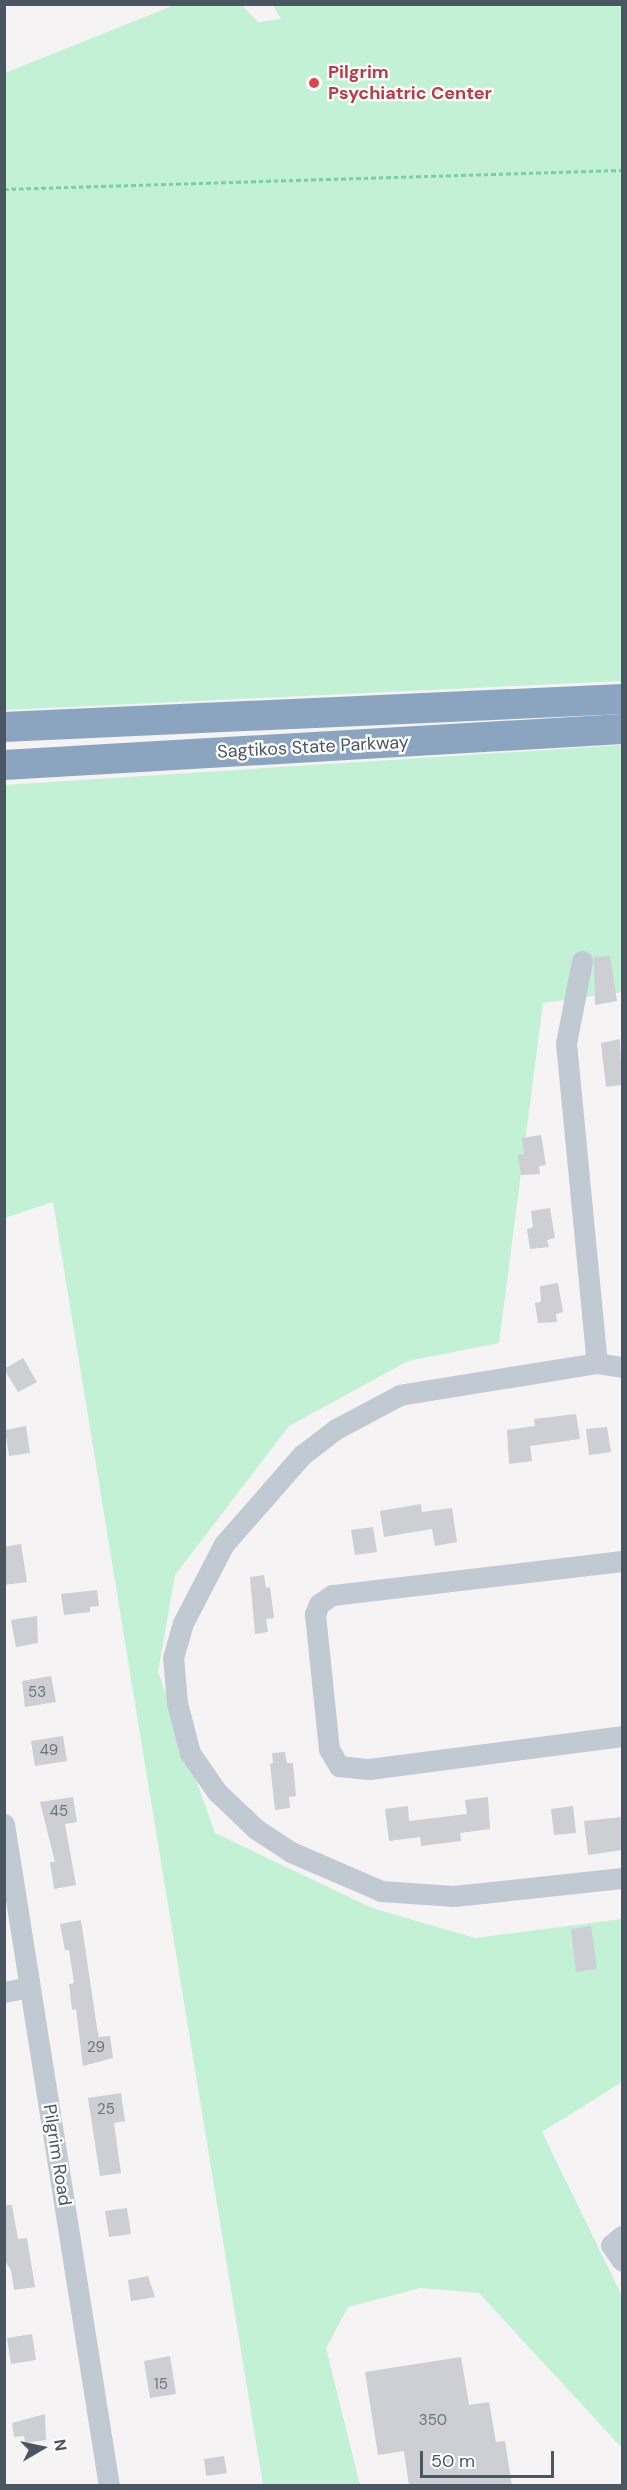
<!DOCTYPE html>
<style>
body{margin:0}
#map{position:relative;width:627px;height:2490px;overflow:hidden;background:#f5f3f3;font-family:"DM Sans",sans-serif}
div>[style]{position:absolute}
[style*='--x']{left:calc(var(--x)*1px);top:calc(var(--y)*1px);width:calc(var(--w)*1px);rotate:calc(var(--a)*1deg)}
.green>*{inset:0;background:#c3f1d5}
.building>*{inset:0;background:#cdcfd5}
.path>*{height:3px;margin-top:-1.5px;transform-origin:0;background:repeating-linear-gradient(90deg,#7ad0a6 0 4.5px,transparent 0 7.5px)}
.minor>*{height:21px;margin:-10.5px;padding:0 10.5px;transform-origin:10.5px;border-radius:10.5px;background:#c1cad2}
.highway>*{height:30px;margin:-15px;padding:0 15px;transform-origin:15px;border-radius:15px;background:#8ba5c1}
.dots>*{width:16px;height:16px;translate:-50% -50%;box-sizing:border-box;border:3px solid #fff;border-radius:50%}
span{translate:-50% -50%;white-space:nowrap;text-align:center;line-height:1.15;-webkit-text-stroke:4.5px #fff;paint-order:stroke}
.number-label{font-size:15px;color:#6b747e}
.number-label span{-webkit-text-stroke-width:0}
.health-label{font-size:18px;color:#be3a42;font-weight:700}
.left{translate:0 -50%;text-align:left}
.street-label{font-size:18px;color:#4a5661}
.frame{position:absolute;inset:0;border:6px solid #4a5661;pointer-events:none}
.north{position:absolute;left:12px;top:2418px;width:60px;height:60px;-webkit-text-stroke:4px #fff;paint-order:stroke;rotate:81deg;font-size:16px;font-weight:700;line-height:24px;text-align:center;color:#4a5661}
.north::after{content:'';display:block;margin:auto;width:21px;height:27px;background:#4a5661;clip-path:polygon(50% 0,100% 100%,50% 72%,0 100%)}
.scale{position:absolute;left:420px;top:2451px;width:134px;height:27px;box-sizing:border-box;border:3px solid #4a5661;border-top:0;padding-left:8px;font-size:18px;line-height:21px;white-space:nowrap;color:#4a5661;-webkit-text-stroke:4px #fff;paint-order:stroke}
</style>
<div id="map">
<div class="green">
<div style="clip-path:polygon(177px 4px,242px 5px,258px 22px,281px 19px,273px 5px,622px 5px,622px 681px,5px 710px,5px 73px)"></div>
<div style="clip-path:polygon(622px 745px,622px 992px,543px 1003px,499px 1343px,408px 1361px,289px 1426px,175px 1575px,158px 1672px,215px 1833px,372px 1908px,475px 1938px,622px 1919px,622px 2082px,542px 2132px,622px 2296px,622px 2448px,479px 2293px,420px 2288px,348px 2307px,326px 2348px,360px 2485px,263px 2485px,53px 1202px,5px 1218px,4px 785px)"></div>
</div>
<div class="building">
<div style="clip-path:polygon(610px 956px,617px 1001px,595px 1005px,594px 957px)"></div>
<div style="clip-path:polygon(620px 1039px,622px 1085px,606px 1087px,601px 1043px)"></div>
<div style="clip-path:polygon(541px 1135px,546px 1165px,539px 1166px,540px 1174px,521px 1175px,518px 1155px,524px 1154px,522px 1138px)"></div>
<div style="clip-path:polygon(550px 1208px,555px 1238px,547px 1240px,549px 1247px,530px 1249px,527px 1229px,533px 1227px,531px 1211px)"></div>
<div style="clip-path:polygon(558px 1283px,563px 1312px,556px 1314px,557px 1322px,538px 1323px,535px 1303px,541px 1302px,540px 1286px)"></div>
<div style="clip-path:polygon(23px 1358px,37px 1382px,18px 1392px,4px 1369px)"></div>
<div style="clip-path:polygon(576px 1414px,580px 1439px,530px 1446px,532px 1461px,509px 1464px,507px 1430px,535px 1426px,534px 1419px)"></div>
<div style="clip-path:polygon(26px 1426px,30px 1453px,9px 1456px,5px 1430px)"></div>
<div style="clip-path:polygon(607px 1427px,611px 1452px,589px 1455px,586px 1429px)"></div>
<div style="clip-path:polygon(421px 1504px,422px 1512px,452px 1508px,457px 1542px,435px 1546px,432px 1529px,384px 1537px,380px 1511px)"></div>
<div style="clip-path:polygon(373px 1527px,377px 1552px,355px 1555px,351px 1530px)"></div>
<div style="clip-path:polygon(21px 1544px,27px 1582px,4px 1585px,4px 1547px)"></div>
<div style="clip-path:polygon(264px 1575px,266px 1588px,270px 1587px,274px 1618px,266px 1619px,268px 1632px,255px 1634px,250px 1577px)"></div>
<div style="clip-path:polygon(97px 1590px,99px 1606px,90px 1607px,90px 1612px,64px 1615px,61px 1594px)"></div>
<div style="clip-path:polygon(37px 1616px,38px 1643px,16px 1647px,11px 1620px)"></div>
<div style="clip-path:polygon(51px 1676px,56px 1702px,25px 1707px,22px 1681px)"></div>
<div style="clip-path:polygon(63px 1736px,67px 1761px,35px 1766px,31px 1741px)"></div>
<div style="clip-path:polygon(285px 1752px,287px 1763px,293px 1763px,296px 1796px,289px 1797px,290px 1808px,275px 1810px,270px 1764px,273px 1763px,272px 1753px)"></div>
<div style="clip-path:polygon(73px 1797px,77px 1822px,65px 1824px,76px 1885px,54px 1889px,50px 1862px,55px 1862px,40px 1802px)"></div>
<div style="clip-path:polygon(488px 1797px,490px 1829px,460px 1833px,461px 1841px,421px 1846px,420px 1837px,389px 1841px,385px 1809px,408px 1806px,409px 1821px,467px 1814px,465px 1800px)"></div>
<div style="clip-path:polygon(573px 1806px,576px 1833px,554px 1835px,551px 1809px)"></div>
<div style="clip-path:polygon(622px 1817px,622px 1850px,588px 1855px,584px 1821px)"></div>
<div style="clip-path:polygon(81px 1920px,97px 2028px,99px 2037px,110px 2036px,113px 2058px,83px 2066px,76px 2009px,72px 2010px,69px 1984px,74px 1983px,69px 1950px,65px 1950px,60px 1924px)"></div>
<div style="clip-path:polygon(591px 1926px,597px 1969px,576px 1972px,571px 1929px)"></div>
<div style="clip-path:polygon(121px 2093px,125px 2121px,114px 2123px,121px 2173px,100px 2176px,88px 2098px)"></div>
<div style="clip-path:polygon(4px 2205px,12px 2205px,18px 2239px,27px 2238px,35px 2287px,14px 2290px,11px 2270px,4px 2260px)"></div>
<div style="clip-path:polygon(127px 2208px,131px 2234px,109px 2237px,105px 2211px)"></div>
<div style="clip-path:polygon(148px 2276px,155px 2297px,131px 2301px,128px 2280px)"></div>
<div style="clip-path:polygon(32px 2334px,36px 2360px,11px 2364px,7px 2338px)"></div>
<div style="clip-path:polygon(170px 2356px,176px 2394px,150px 2398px,144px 2361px)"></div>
<div style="clip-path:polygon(461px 2357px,469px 2405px,489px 2402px,496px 2442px,505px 2441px,512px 2486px,409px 2486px,404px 2451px,378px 2455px,365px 2372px)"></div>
<div style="clip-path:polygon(45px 2414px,46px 2440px,25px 2443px,24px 2436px,14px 2437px,12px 2423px)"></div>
<div style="clip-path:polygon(224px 2456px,227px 2473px,206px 2476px,204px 2459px)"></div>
</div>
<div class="path">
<div style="--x:4;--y:189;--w:618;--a:-1.76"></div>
</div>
<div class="minor">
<div style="--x:582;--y:961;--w:84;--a:101"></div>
<div style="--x:566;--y:1043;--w:321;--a:84.5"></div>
<div style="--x:622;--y:1367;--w:25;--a:-171"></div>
<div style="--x:597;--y:1363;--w:200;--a:170.8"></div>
<div style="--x:400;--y:1395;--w:72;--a:152"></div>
<div style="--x:336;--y:1429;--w:43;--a:142.6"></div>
<div style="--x:302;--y:1455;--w:118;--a:131.2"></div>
<div style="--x:224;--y:1544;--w:89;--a:117.4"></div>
<div style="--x:183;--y:1623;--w:35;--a:106"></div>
<div style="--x:173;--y:1657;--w:46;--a:85"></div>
<div style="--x:177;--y:1703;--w:52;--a:75.4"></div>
<div style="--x:190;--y:1753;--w:47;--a:55.3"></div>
<div style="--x:217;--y:1792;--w:54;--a:43.5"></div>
<div style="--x:256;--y:1829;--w:42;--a:33.3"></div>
<div style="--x:291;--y:1852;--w:98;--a:23.4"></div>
<div style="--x:381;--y:1891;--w:73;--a:3.9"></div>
<div style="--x:454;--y:1896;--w:169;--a:-6.1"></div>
<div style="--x:622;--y:1561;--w:292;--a:173.3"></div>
<div style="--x:332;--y:1595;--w:16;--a:145"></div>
<div style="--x:319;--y:1604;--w:11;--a:112"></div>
<div style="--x:315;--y:1614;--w:136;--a:84.1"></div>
<div style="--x:329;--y:1749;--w:20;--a:60"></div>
<div style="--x:339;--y:1766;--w:30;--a:6"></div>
<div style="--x:369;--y:1769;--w:255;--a:-7.4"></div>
<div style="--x:4;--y:1824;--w:670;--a:80.99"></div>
<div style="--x:4;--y:1992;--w:26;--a:-11"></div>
<div style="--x:622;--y:2236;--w:14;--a:141"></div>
<div style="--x:611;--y:2245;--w:19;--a:55"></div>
</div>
<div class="highway">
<div style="--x:4;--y:727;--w:619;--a:-2.59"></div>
<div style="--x:4;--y:765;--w:619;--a:-3.33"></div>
</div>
<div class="dots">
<div style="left:314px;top:83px;background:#e0444e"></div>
</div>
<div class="number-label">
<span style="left:37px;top:1693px">53</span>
<span style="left:49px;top:1751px">49</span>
<span style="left:59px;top:1812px">45</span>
<span style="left:96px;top:2048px">29</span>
<span style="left:106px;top:2110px">25</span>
<span style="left:161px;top:2385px">15</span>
<span style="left:433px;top:2421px">350</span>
</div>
<div class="health-label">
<span class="left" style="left:328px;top:83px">Pilgrim<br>Psychiatric Center</span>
</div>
<div class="street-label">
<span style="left:313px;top:747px;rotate:-3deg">Sagtikos State Parkway</span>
<span style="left:57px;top:2155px;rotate:81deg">Pilgrim Road</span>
</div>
<div class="frame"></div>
<div class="north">N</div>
<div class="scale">50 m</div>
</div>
